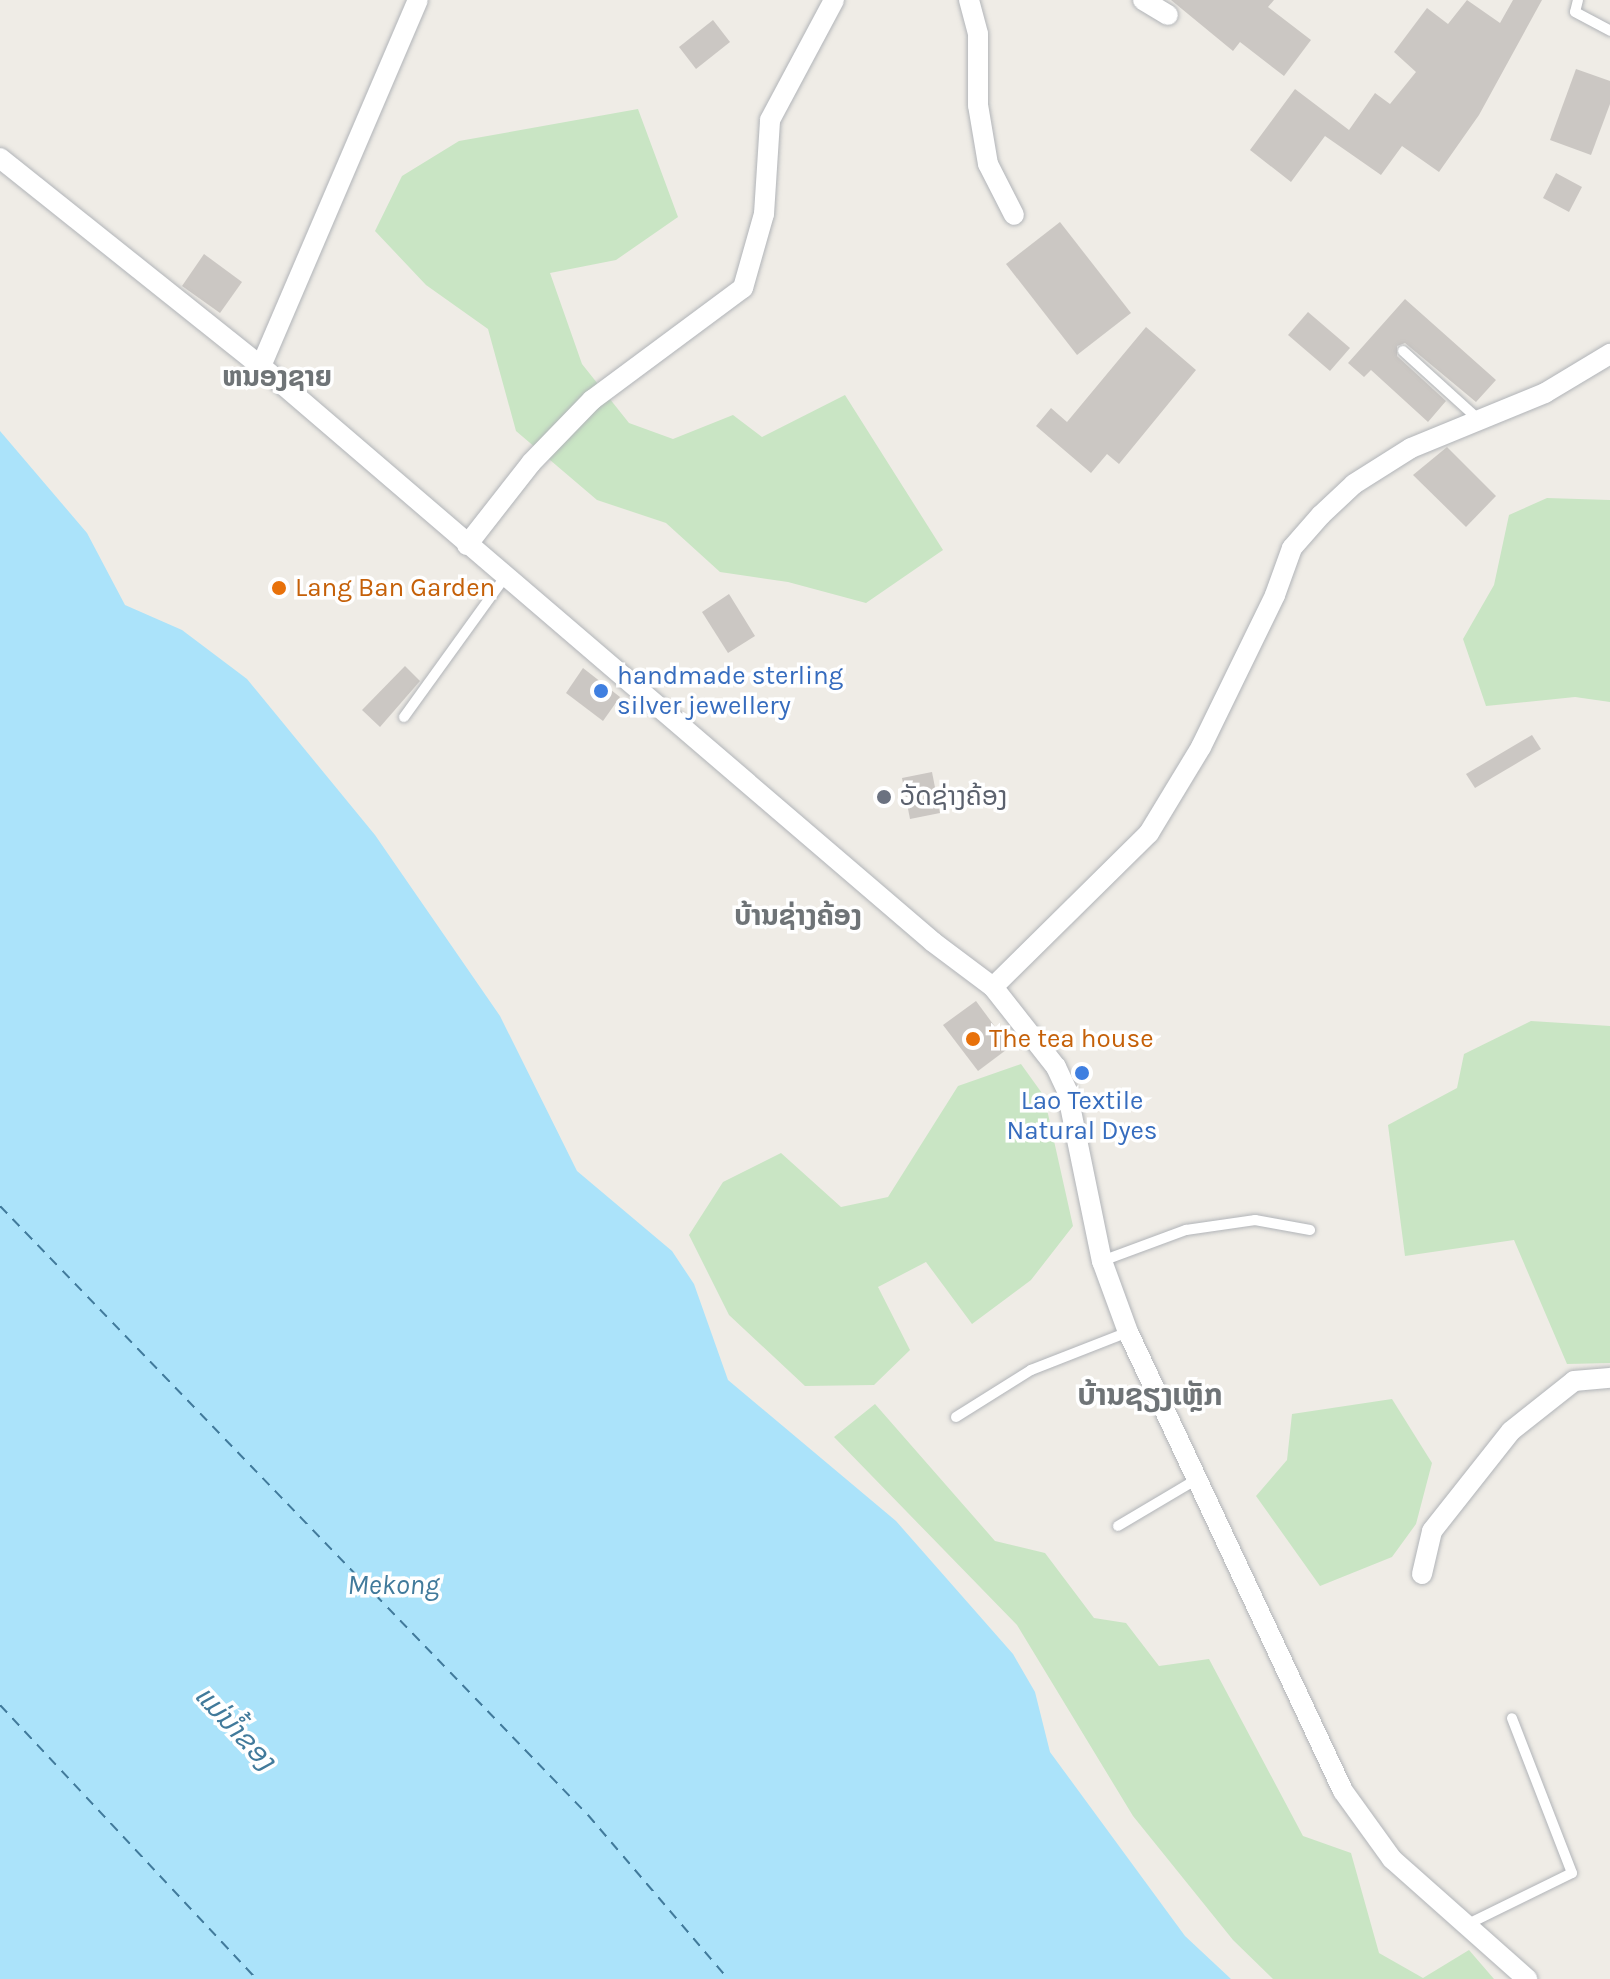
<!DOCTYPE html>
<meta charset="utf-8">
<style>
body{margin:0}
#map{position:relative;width:1610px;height:1979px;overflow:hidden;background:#efece6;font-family:Karla,"Noto Sans Lao",sans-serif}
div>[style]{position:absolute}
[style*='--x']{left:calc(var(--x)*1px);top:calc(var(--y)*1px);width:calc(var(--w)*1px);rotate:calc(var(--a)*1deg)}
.green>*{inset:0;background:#c9e5c4}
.water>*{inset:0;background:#abe3fa}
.ferry>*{height:2px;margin-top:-1px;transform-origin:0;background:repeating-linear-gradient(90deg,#417a9b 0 10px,transparent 0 18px)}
.building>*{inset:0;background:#cbc7c3}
.roads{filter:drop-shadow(0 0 2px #b1b4b8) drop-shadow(0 0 2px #b1b4b8)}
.service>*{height:10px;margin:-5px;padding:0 5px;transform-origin:5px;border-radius:5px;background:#fff}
.minor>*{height:20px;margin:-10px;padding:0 10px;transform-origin:10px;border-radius:10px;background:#fff}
.dots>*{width:22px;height:22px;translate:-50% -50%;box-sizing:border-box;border:4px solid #fff;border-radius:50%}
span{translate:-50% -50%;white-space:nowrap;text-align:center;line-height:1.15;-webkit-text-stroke:7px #fff;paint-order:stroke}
.food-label{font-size:26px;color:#c56008}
.left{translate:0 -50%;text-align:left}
.shop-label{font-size:26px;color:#366cbe}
.worship-label{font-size:26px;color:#5b616d}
.neighbourhood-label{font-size:28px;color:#6f7477;font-weight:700}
.water-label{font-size:28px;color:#417a9b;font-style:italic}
.quarter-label{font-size:30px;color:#6f7477;font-weight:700}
</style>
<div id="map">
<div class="green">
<div style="clip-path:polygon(638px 109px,678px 217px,616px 260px,550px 273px,582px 364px,629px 423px,673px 439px,733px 415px,762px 437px,845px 395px,943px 550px,866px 603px,788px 582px,720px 572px,666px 523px,597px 500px,516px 431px,488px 329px,426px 285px,375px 231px,402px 176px,459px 141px)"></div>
<div style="clip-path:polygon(1547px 498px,1610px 500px,1610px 702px,1575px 697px,1486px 706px,1463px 639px,1494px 585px,1509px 515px)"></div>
<div style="clip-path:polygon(1531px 1021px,1610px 1026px,1610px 1363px,1567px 1364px,1514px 1240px,1405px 1256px,1388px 1125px,1457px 1088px,1464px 1054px)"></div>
<div style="clip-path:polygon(1021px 1064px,1044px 1096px,1073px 1226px,1031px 1280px,972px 1324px,926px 1262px,878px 1287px,910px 1350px,874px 1385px,805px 1386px,729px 1315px,689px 1235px,723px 1182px,781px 1153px,841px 1207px,888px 1197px,958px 1086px)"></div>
<div style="clip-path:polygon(1392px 1399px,1432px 1463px,1416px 1524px,1392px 1557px,1320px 1586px,1256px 1496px,1287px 1460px,1292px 1414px)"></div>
<div style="clip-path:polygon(875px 1404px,995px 1541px,1045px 1553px,1094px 1618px,1126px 1623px,1159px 1666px,1209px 1659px,1303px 1836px,1351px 1853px,1379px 1953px,1423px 1978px,1469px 1950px,1494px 1979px,1273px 1979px,1233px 1940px,1133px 1816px,1017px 1625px,834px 1437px)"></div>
</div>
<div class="water">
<div style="clip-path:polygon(0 431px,87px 533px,125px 605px,182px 630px,247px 679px,375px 835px,500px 1016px,577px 1171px,672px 1251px,694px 1284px,728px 1380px,896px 1521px,1013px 1654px,1035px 1692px,1050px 1752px,1185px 1936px,1231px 1979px,0 1979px)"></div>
</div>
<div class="ferry">
<div style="--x:0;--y:1206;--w:847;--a:46.01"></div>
<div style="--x:588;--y:1815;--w:216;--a:49.5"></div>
<div style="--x:0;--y:1705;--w:375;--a:46.9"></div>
</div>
<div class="building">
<div style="clip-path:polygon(1171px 0,1274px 0,1268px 7px,1311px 40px,1284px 76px,1240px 42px,1233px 51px)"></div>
<div style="clip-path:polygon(1467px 0,1500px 23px,1513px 0,1542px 0,1479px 115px,1439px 172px,1402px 146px,1381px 175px,1325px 136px,1291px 182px,1250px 150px,1295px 89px,1349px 130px,1375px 93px,1390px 104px,1416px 72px,1394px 52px,1427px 8px,1448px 24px)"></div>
<div style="clip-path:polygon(713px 20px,730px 42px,696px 69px,679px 47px)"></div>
<div style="clip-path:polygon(1576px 69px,1610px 81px,1610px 104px,1591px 155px,1550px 140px)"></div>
<div style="clip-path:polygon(1556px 173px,1582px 187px,1569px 212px,1543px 198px)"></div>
<div style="clip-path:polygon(1060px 222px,1131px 313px,1077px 355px,1006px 264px)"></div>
<div style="clip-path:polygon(204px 254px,242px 282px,220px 313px,182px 286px)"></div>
<div style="clip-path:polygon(1405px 299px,1496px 380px,1476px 402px,1405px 343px,1397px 346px,1397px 356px,1446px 401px,1428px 422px,1371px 370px,1364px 377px,1348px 363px)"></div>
<div style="clip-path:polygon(1308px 312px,1350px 348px,1330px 371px,1288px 335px)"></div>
<div style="clip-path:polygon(1146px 327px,1196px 370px,1119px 464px,1107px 454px,1091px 473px,1036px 426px,1051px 408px,1067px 422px)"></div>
<div style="clip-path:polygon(1447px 447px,1496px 496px,1466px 527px,1413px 475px)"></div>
<div style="clip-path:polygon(729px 594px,755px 636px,728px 653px,702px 612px)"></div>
<div style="clip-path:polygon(405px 666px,420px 681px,380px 727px,362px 710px)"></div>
<div style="clip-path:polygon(583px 668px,620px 697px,603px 721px,566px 693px)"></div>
<div style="clip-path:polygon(1532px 735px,1541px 749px,1475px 788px,1466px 774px)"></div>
<div style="clip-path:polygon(932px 772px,940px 813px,910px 819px,902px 778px)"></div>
<div style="clip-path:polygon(976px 1001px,1010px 1047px,978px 1071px,943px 1025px)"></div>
</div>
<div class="roads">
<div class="service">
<div style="--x:1578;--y:0;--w:12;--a:104"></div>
<div style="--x:1575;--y:12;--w:40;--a:28"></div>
<div style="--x:1403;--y:351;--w:103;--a:42.2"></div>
<div style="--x:404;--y:717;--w:173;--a:-54.2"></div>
<div style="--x:1102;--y:1261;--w:90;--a:-20.3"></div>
<div style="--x:1186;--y:1230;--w:70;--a:-8.2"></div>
<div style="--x:1255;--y:1220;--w:56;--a:10.3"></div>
<div style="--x:956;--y:1417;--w:89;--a:-32.1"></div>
<div style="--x:1031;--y:1370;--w:104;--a:-21.4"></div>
<div style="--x:1118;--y:1526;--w:92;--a:-30.7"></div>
<div style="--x:1466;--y:1925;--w:118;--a:-26.1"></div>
<div style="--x:1572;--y:1873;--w:166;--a:-111.2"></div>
</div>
<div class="minor">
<div style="--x:969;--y:0;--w:35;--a:75"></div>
<div style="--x:978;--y:34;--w:71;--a:90"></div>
<div style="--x:978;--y:105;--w:60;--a:80.4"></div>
<div style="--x:988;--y:164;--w:57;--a:63"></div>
<div style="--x:1143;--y:0;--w:29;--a:31"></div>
<div style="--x:0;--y:158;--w:334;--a:38.6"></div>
<div style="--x:261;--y:366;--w:885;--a:40.6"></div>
<div style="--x:933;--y:942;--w:75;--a:36.9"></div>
<div style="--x:993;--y:987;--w:102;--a:51.8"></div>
<div style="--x:1056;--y:1067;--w:26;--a:65"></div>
<div style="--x:1067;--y:1091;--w:174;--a:78.4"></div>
<div style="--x:1102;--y:1261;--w:76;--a:69.9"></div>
<div style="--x:1128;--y:1332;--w:507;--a:64.9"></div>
<div style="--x:1343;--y:1791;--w:84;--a:54.2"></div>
<div style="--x:1392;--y:1859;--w:181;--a:41.6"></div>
<div style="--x:261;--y:366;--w:398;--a:-66.8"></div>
<div style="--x:467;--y:545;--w:104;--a:-52"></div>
<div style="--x:531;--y:463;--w:88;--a:-45.9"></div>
<div style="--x:592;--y:400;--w:188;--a:-36.6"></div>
<div style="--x:743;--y:288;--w:77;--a:-74.2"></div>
<div style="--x:764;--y:214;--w:94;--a:-86.3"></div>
<div style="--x:770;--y:120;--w:136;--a:-61.9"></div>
<div style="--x:993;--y:987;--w:219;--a:-44.6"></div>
<div style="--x:1149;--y:833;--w:100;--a:-58.8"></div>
<div style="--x:1201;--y:747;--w:169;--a:-64"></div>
<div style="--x:1275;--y:595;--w:50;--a:-70.1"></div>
<div style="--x:1292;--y:548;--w:44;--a:-48.7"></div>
<div style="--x:1321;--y:515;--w:45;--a:-43.2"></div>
<div style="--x:1354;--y:484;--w:67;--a:-32.3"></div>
<div style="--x:1411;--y:448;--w:145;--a:-22.3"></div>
<div style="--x:1545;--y:393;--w:76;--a:-31"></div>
<div style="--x:1422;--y:1574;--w:44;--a:-76.9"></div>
<div style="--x:1432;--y:1531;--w:127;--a:-51.7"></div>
<div style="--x:1511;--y:1431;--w:80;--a:-38.4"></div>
<div style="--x:1574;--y:1381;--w:36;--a:-5"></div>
</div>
</div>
<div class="dots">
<div style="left:279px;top:588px;background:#e8710a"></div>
<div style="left:601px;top:691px;background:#3f7fe0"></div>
<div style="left:884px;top:797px;background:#6b7280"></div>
<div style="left:973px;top:1039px;background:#e8710a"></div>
<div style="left:1082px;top:1073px;background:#3f7fe0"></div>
</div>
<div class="food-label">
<span class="left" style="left:295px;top:588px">Lang Ban Garden</span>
<span class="left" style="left:989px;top:1039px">The tea house</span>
</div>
<div class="shop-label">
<span class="left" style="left:617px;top:691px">handmade sterling<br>silver jewellery</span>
<span style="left:1082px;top:1116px">Lao Textile<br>Natural Dyes</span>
</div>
<div class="worship-label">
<span class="left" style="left:900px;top:797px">ວັດຊ່າງຄ້ອງ</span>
</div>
<div class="neighbourhood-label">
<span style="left:277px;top:377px">ຫນອງຊາຍ</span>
<span style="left:798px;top:916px">ບ້ານຊ່າງຄ້ອງ</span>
</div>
<div class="water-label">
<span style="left:393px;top:1585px">Mekong</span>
<span style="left:235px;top:1728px;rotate:47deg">ແມ່ນ້ຳຂອງ</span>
</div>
<div class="quarter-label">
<span style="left:1150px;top:1395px">ບ້ານຊຽງເຫຼັກ</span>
</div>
</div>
